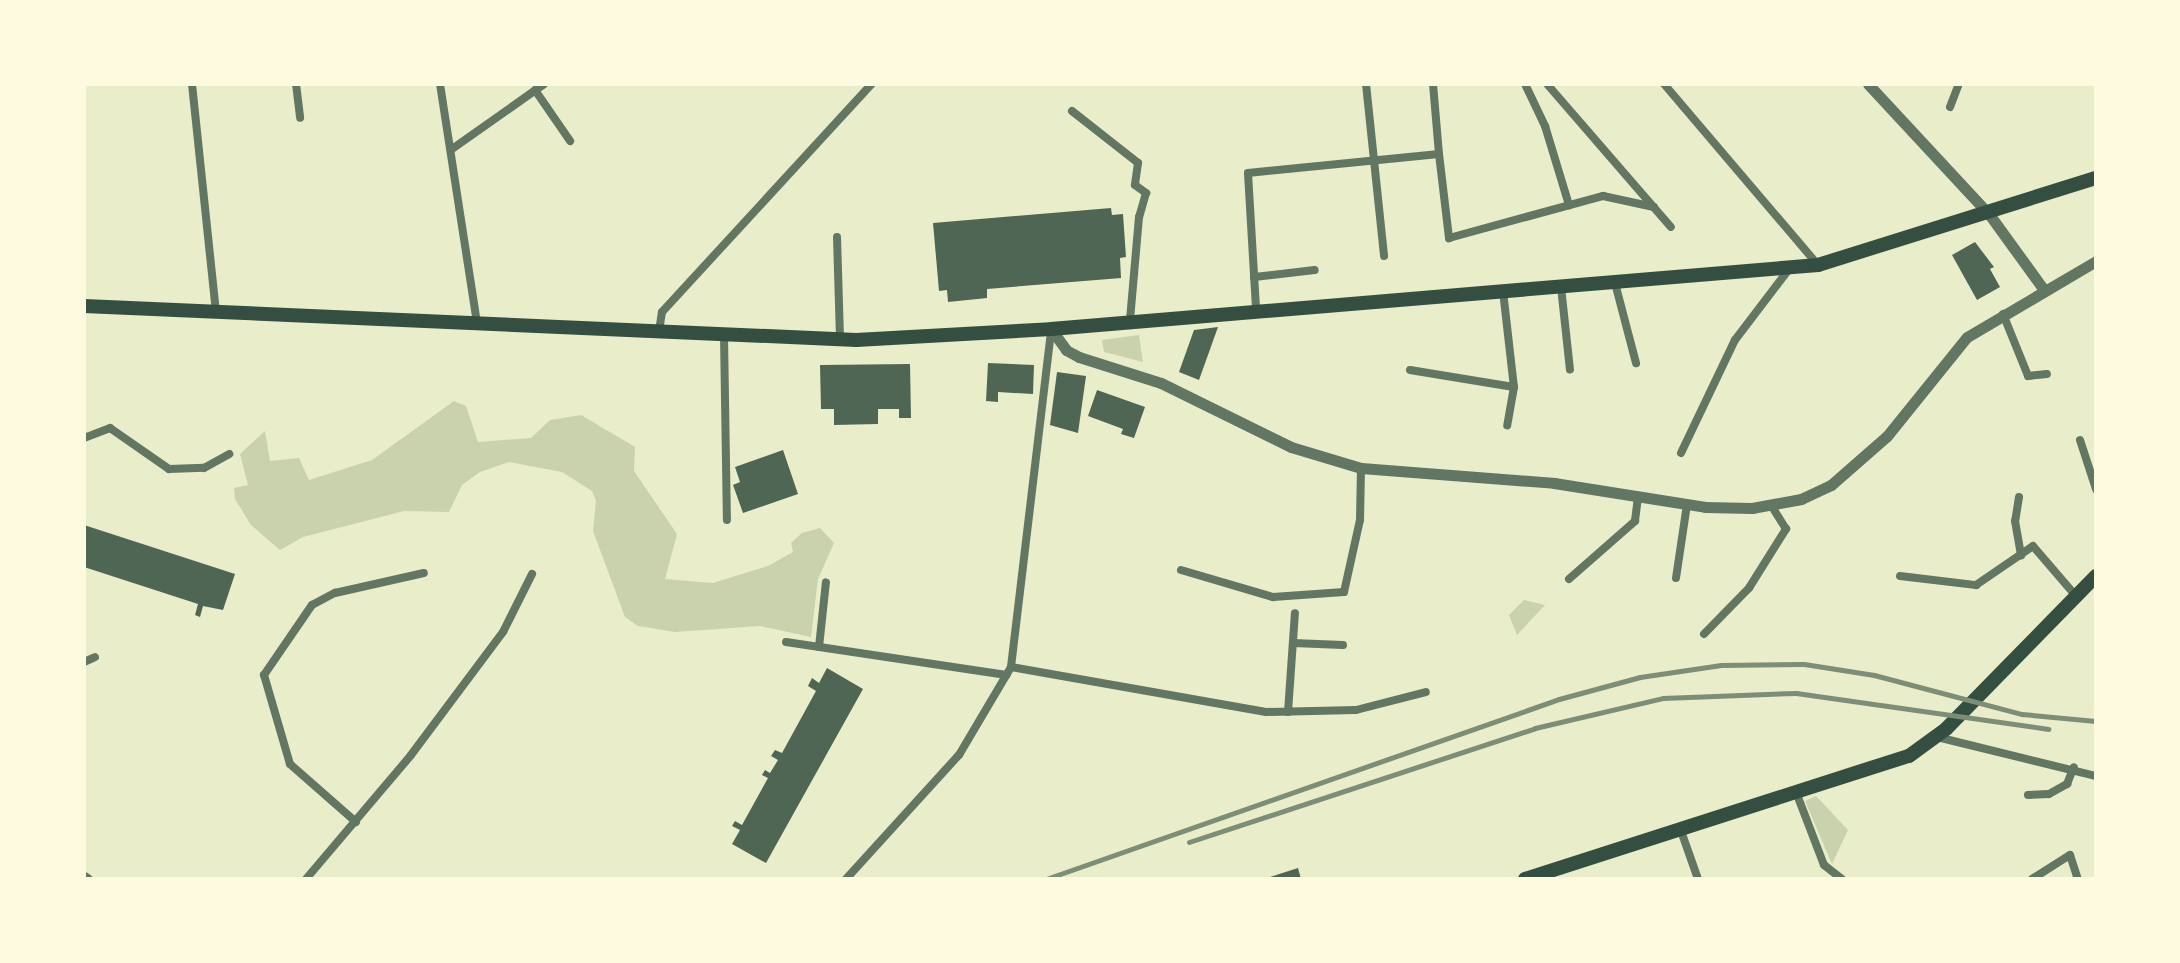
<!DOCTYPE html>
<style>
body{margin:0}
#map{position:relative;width:2180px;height:963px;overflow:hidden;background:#e9edc9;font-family:"Varela Round",sans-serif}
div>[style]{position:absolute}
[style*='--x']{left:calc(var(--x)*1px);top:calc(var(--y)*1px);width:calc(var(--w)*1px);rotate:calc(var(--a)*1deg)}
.green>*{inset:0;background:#cad2ad}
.building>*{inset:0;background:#4f6655}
.minor>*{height:8px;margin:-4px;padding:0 4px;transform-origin:4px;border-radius:4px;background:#617663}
.tertiary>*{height:11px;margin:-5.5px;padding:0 5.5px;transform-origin:5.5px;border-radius:5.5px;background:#617663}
.primary>*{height:14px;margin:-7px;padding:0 7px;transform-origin:7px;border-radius:7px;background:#344e41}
.trunk>*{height:14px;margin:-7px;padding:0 7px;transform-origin:7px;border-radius:7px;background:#344e41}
.rail>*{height:5px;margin:-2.5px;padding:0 2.5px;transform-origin:2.5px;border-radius:2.5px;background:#7c8e77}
span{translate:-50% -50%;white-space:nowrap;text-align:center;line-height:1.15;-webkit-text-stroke:6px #fefae0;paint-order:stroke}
.frame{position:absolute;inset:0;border:86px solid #fefae0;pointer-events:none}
</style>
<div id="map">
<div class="green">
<div style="clip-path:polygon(1139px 335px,1143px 362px,1104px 352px,1102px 340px)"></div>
<div style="clip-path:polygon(454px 401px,466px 406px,478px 442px,531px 438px,550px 420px,581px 415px,635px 447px,634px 471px,677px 534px,665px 579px,713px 583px,768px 566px,793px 552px,791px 543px,802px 533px,820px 528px,834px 543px,818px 579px,811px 637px,760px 626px,675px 632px,638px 626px,625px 617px,593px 531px,596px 501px,592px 491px,562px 472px,509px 462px,480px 472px,462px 485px,449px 512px,404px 511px,303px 537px,280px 550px,251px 525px,235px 499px,234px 488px,248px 485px,240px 454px,265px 431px,270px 461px,299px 458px,309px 480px,372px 460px)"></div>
<div style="clip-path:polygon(1524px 600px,1545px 605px,1517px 635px,1509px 615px)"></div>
<div style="clip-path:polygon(1816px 796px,1848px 830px,1832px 864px,1805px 801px)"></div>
</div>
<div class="building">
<div style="clip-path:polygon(1111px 208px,1112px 215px,1123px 214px,1126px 257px,1120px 258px,1121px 278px,987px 289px,987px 298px,948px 302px,947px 290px,939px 291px,933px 223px)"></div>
<div style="clip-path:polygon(1975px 242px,1994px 267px,1990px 269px,2000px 287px,1977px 300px,1952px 255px)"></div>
<div style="clip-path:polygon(1218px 327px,1199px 380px,1179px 372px,1194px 330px)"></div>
<div style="clip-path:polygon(988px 363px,1034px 365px,1033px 394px,998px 392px,998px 402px,986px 401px)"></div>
<div style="clip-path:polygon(910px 364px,911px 418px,899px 418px,899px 409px,878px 409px,878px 424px,834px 425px,834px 409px,821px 409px,820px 365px)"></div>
<div style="clip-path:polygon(1057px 372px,1086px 376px,1078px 433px,1050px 425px)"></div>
<div style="clip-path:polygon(1097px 390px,1145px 407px,1134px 438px,1121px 434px,1123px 429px,1088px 416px)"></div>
<div style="clip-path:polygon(783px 450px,798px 494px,743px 513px,733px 485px,740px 482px,735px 467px)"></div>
<div style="clip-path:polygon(84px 525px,235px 574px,223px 610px,203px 606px,200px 617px,195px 615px,198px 604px,84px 567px)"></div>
<div style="clip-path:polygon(827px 668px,863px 689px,766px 863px,732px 844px,740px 830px,732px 826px,735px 821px,742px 825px,768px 778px,762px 775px,765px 770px,770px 773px,778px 760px,771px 756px,775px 750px,782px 753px,816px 691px,808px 686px,812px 678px,819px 683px)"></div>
<div style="clip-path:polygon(1298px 868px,1301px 879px,1267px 879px,1267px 878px)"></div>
</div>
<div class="minor">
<div style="--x:192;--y:84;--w:229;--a:84"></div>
<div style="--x:296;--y:84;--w:34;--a:83"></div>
<div style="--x:440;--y:84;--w:243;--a:81.2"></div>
<div style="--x:1366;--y:84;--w:173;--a:84"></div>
<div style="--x:1525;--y:84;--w:47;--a:64.5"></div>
<div style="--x:1545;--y:126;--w:83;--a:73.1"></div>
<div style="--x:1547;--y:84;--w:189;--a:49.1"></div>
<div style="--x:1664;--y:84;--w:238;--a:49.6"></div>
<div style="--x:535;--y:90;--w:62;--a:55.5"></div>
<div style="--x:1950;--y:107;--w:25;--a:-69"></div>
<div style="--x:1072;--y:111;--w:84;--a:38.2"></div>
<div style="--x:1138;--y:163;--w:22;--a:98"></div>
<div style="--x:1135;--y:185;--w:14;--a:36"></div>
<div style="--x:1146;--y:193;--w:25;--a:106"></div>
<div style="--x:1139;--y:217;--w:103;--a:95"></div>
<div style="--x:452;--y:149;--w:113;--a:-35.2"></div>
<div style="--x:1439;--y:154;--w:85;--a:83.2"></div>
<div style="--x:1449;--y:238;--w:160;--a:-15.3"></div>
<div style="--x:1603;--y:196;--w:52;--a:12.2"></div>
<div style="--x:837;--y:237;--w:102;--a:88.3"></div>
<div style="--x:1254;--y:277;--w:61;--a:-6.5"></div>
<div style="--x:1615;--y:283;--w:83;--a:75.3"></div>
<div style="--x:1561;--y:287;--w:83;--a:83.8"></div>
<div style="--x:1503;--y:291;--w:97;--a:83.5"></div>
<div style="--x:1514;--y:387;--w:39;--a:100"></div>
<div style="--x:1256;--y:308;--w:135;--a:-93.4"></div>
<div style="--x:1248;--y:173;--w:192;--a:-5.7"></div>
<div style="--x:1439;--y:154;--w:70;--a:-94.9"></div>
<div style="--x:2003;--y:314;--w:67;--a:68"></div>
<div style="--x:2028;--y:376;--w:19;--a:-6"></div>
<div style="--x:659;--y:331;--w:19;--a:-81"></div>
<div style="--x:662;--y:312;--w:310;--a:-47.4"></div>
<div style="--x:724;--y:335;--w:185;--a:89.1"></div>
<div style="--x:1410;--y:370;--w:105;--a:9.3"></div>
<div style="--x:84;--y:438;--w:28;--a:-21"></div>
<div style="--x:110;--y:428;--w:72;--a:34.8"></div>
<div style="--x:169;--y:469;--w:35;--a:-2"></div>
<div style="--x:204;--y:468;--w:29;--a:-29"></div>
<div style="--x:2080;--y:440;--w:52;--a:71.9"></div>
<div style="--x:1681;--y:453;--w:125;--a:-64.5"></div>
<div style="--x:1735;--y:340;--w:89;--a:-52.7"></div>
<div style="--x:2019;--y:497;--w:24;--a:99"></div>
<div style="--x:2015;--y:521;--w:35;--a:80"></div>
<div style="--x:1181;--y:570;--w:96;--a:16.4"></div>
<div style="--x:1273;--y:597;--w:71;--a:-4"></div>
<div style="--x:1344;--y:592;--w:74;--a:-77.5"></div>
<div style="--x:1360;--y:520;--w:52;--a:-88.9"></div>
<div style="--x:1900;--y:576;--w:77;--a:6.8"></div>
<div style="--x:1976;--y:585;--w:69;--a:-34.4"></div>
<div style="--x:2033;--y:546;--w:66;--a:49.3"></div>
<div style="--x:1676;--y:578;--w:75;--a:-81.5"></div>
<div style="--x:1569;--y:579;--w:88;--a:-41.3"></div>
<div style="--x:1635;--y:521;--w:25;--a:-83"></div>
<div style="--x:1704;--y:634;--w:64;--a:-45.6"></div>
<div style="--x:1749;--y:588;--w:70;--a:-57.9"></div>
<div style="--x:1786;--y:529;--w:28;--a:-122"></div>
<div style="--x:786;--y:642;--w:223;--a:8.5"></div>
<div style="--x:1293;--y:643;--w:50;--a:2.3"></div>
<div style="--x:819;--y:647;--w:65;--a:-83.9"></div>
<div style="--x:84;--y:662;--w:12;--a:-24"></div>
<div style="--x:1011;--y:667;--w:259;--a:10"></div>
<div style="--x:1266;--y:712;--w:90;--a:-1.3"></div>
<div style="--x:1356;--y:710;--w:72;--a:-14.4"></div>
<div style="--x:1288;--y:712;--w:99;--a:-86"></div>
<div style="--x:1937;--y:737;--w:164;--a:13.8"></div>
<div style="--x:1796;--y:792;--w:78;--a:69"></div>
<div style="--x:1824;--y:865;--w:23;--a:38"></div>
<div style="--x:2028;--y:795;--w:21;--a:-3"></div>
<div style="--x:2049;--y:794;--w:21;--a:-29"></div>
<div style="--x:2067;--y:784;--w:18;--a:-68"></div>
<div style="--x:356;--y:822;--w:88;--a:-138.7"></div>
<div style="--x:290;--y:764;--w:93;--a:-106.3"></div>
<div style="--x:264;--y:675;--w:85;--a:-55.6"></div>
<div style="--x:312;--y:605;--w:26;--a:-28"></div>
<div style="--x:335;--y:593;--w:91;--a:-12.7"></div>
<div style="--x:1680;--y:828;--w:54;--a:70.6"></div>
<div style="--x:306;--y:879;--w:162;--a:-49.7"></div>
<div style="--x:411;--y:755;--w:154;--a:-53.2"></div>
<div style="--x:503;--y:632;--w:65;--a:-63.4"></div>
<div style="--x:846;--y:879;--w:168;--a:-47.7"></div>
<div style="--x:959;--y:755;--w:102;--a:-59.4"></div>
<div style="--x:1011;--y:667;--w:339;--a:-83.2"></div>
<div style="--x:2032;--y:879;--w:45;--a:-32.3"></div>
<div style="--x:2070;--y:855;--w:25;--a:72"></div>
</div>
<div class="tertiary">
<div style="--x:1868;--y:84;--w:178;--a:47.1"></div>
<div style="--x:1989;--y:214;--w:94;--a:54.1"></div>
<div style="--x:1051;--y:329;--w:26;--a:54"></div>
<div style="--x:1066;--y:350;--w:15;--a:28"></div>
<div style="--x:1079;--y:357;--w:86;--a:17.6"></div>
<div style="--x:1161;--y:383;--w:145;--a:26.2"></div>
<div style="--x:1291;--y:447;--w:73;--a:16.7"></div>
<div style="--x:1361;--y:468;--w:194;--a:4.4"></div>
<div style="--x:1554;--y:483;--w:153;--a:9"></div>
<div style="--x:1705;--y:507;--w:47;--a:1.2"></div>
<div style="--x:1752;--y:508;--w:50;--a:-10.4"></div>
<div style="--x:1801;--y:499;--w:33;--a:-25"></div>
<div style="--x:1831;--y:485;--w:74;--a:-41.2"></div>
<div style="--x:1887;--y:436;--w:127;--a:-51.1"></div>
<div style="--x:1967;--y:337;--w:150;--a:-30.5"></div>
<div style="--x:84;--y:877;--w:4;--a:34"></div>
</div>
<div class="primary">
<div style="--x:1525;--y:879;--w:403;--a:-17.8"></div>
<div style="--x:1909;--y:756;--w:46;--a:-36.1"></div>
<div style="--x:1946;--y:729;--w:214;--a:-45.6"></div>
</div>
<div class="trunk">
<div style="--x:84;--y:306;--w:773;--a:2.52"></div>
<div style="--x:856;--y:340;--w:195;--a:-3.2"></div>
<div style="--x:1051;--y:329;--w:770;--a:-4.77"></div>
<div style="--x:1818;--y:265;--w:291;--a:-17.4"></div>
</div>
<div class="rail">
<div style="--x:1189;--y:842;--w:364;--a:-18.2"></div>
<div style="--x:1535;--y:728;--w:131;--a:-13.2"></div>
<div style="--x:1663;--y:698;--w:133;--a:-2.2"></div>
<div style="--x:1796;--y:693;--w:255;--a:8.1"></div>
<div style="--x:1046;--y:879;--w:544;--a:-19.33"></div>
<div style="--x:1559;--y:699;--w:84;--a:-15.2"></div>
<div style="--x:1640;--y:677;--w:82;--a:-8.4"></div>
<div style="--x:1721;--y:665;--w:83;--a:-0.7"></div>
<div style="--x:1804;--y:664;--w:71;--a:8.9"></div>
<div style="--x:1874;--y:675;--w:153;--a:14.8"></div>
<div style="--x:2022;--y:714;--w:74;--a:5.4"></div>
</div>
<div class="frame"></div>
</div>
